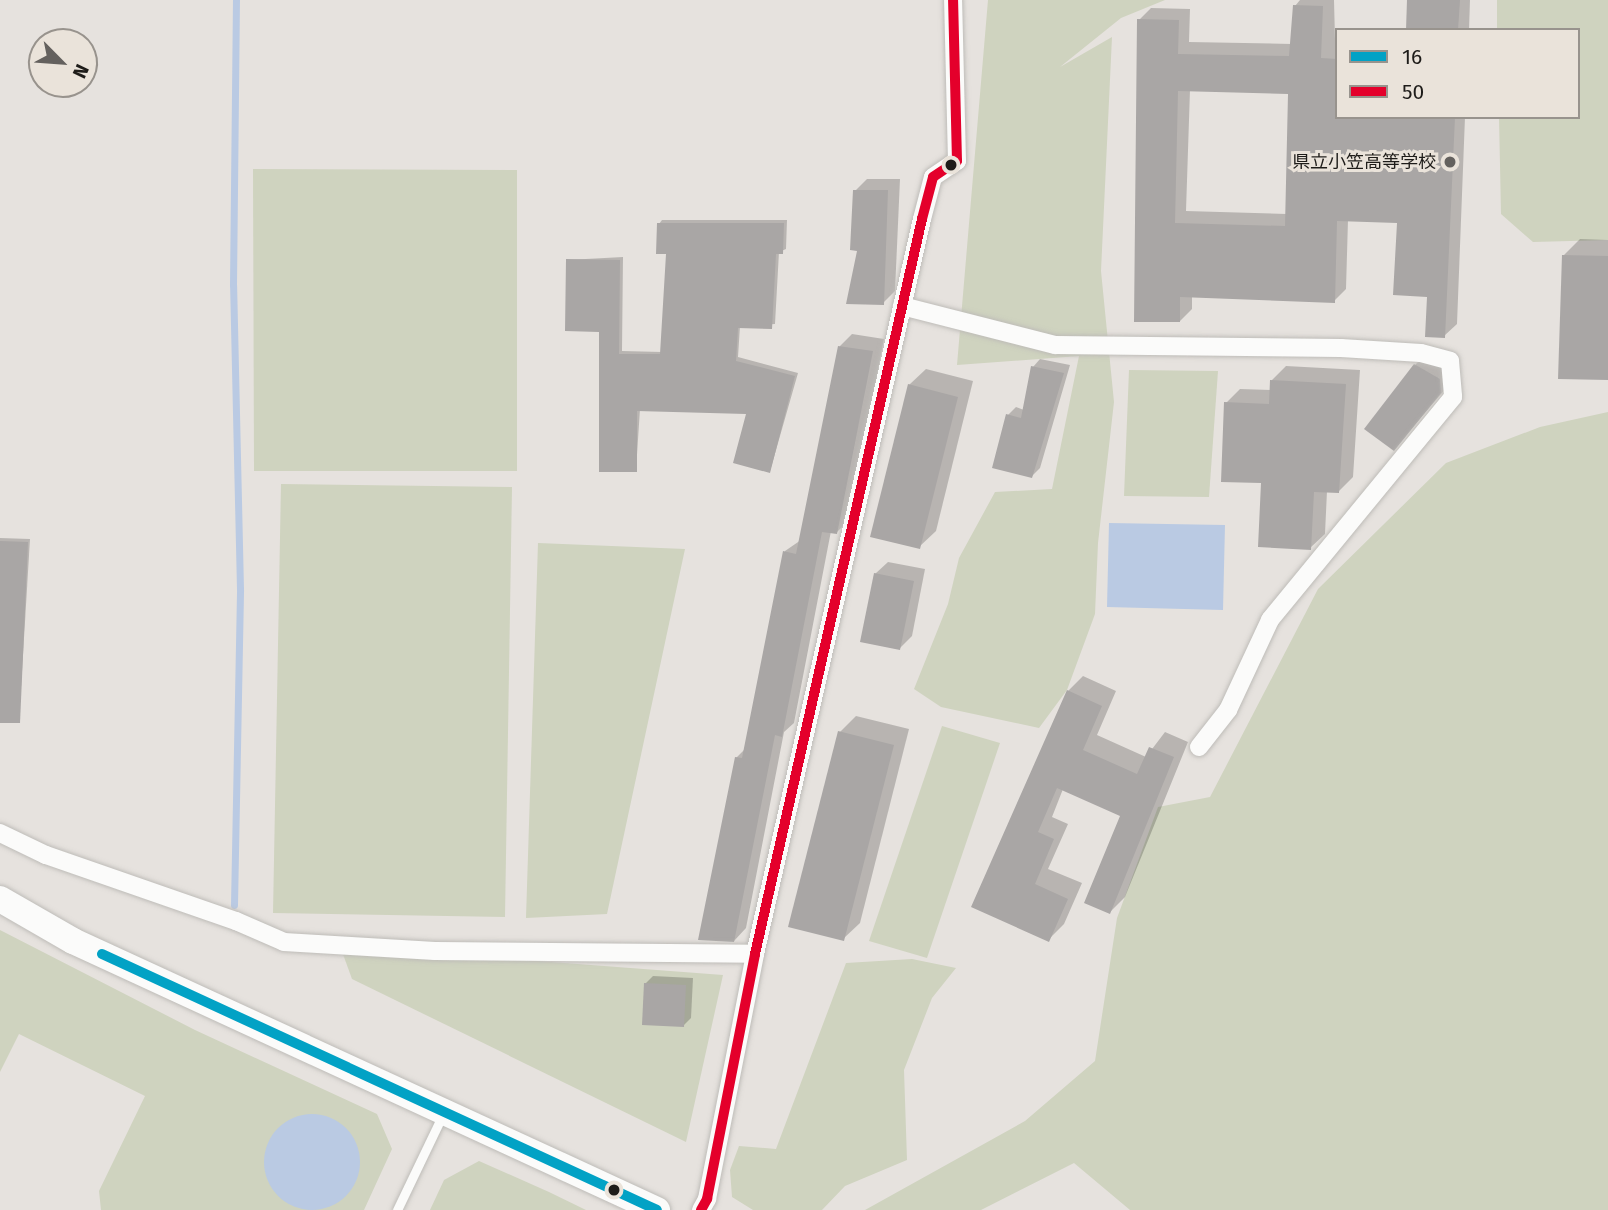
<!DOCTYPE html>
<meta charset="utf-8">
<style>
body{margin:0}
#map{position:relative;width:1608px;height:1210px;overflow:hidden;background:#e6e2de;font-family:"Fira Sans","Noto Sans JP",sans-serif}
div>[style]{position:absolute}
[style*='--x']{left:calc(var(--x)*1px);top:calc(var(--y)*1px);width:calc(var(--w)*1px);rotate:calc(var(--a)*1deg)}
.green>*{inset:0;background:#cfd3bf}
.water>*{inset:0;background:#bacae3}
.round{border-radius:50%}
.shadow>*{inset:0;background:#0003}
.stream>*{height:7px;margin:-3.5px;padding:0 3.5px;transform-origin:3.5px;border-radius:3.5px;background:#bacae3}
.building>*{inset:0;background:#a9a6a5}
.roads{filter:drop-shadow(0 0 2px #bebcb8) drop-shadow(0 0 2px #bebcb8)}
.service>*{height:9px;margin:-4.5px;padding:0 4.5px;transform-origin:4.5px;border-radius:4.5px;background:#fbfbfa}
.minor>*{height:18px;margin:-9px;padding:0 9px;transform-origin:9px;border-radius:9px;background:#fbfbfa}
.secondary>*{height:26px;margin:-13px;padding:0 13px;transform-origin:13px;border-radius:13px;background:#fbfbfa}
.bus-1>*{height:10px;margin:-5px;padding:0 5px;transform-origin:5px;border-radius:5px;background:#02a2c5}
.bus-2>*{height:10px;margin:-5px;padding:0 5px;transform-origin:5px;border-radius:5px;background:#e4002b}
.dots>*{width:19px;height:19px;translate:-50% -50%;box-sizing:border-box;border:4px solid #eae3da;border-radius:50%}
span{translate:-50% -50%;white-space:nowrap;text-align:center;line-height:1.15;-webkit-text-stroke:6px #eae3da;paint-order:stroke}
.poi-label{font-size:18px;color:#1e1c19}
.right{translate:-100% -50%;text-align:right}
.legend{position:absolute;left:1335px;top:28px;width:245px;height:91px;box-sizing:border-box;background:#eae3da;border:2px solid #98938d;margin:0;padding:9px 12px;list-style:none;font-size:21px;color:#1e1c19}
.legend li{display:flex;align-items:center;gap:14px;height:35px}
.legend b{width:35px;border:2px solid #98938d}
.north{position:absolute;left:28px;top:28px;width:70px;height:70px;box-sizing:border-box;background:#eae3da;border:2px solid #98938d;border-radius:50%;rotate:115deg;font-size:19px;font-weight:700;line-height:28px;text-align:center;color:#1e1c19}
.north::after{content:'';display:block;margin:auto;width:24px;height:32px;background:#64615e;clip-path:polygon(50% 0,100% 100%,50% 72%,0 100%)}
</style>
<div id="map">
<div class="green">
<div style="clip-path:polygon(988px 0,1165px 0,1121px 18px,1060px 67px,1112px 37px,1101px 271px,1114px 402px,1098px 543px,1095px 614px,1067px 690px,1039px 728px,941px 707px,914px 689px,948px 604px,959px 558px,995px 492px,1052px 489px,1079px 356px,957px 365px)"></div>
<div style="clip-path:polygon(1497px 0,1608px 0,1608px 240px,1533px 242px,1501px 214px,1499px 117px,1578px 117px,1578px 30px,1497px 30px)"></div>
<div style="clip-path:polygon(253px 169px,517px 170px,517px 471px,254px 471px)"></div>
<div style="clip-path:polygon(1129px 370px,1218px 371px,1209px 497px,1124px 496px)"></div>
<div style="clip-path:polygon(1608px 412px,1608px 1210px,1130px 1210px,1074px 1163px,981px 1210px,865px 1210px,1025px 1121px,1095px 1061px,1117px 918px,1158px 807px,1210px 797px,1318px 589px,1446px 463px,1540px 427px)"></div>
<div style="clip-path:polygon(281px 484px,512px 487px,505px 917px,273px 913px)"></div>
<div style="clip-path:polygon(538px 543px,685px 549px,607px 914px,526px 918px)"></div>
<div style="clip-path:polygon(942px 726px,1000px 743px,927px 958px,869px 941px)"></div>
<div style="clip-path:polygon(0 930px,195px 1030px,377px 1114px,392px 1149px,364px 1210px,101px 1210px,99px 1191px,145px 1096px,19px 1034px,0 1072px)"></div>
<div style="clip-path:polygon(340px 946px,723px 975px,686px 1142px,352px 979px)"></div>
<div style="clip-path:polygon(912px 959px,956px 968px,932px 998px,904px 1070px,907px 1160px,845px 1186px,822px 1210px,753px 1210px,732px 1197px,730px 1170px,739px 1146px,776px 1149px,846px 963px)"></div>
<div style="clip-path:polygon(479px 1161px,549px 1192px,586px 1210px,430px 1210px,444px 1180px)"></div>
</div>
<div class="water">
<div style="clip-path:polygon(1109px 523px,1225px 525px,1223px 610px,1107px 607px)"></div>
<div class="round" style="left:264px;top:1114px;width:96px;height:96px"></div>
</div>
<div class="shadow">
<div style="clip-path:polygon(evenodd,1300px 0,1334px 0,1337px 117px,1465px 117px,1457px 324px,1444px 336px,1399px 222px,1348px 220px,1346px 289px,1334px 301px,1192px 296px,1192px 309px,1180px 321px,1139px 20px,1151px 8px,1190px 9px,1189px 42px,1292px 44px,1295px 6px,1300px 0,1190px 90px,1290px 92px,1287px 214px,1186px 211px,1190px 90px)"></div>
<div style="clip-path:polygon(1409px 0,1470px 0,1469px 30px,1408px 30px)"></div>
<div style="clip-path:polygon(867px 179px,900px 179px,895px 291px,883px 303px,859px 250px,855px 191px)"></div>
<div style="clip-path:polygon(662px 220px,787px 220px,786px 249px,779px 252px,775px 324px,740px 326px,738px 357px,798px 373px,770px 471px,748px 412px,640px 409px,636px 470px,601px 330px,567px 260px,623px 257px,622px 351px,662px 352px,668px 252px,659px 224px)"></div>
<div style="clip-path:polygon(1580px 239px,1608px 240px,1608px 378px,1564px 255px)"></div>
<div style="clip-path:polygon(852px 334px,884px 339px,849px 520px,837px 532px,831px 531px,794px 723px,784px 732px,746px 928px,734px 941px,736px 758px,745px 749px,785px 551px,801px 540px,840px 346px)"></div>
<div style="clip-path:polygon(1427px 353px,1452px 366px,1453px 380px,1394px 449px,1415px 365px)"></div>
<div style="clip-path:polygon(1040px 359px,1070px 365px,1040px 468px,1032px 476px,1008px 415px,1016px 407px,1024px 410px,1033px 367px)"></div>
<div style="clip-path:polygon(1286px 366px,1360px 370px,1353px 477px,1338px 492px,1327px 491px,1325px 534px,1310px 548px,1262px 481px,1226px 403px,1240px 389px,1271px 390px,1272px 380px)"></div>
<div style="clip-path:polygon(926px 369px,973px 381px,936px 531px,919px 547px,909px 385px)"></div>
<div style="clip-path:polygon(0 538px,30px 539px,19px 721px,0 721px)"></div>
<div style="clip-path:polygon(888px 562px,925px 569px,912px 636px,900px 648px,875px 574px)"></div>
<div style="clip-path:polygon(1083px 676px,1116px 691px,1097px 735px,1146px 757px,1165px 732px,1188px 742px,1125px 897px,1110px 912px,1122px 815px,1063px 789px,1052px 817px,1068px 824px,1048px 869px,1082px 883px,1064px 924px,1049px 939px,974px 906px,1068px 691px)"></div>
<div style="clip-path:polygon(856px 716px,909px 729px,860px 923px,843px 939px,840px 732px)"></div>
<div style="clip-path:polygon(653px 976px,693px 978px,691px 1018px,683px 1026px,645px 984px)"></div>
</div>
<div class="stream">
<div style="--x:234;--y:905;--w:316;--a:-88.9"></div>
<div style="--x:240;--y:589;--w:304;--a:-91.3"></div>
<div style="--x:233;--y:285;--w:285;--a:-89.4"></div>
</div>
<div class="building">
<div style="clip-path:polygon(1407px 0,1460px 0,1458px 30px,1406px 30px)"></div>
<div style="clip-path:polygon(evenodd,1293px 5px,1323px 6px,1321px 58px,1337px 59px,1337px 117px,1455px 117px,1445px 338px,1425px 337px,1427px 297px,1393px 295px,1397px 223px,1337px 221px,1335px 303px,1180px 297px,1180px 322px,1134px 322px,1137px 19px,1179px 20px,1178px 54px,1289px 56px,1293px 5px,1178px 91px,1288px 94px,1285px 226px,1175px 223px,1178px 91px)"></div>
<div style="clip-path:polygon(853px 190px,888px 190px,884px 305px,846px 304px,857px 251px,850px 250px)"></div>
<div style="clip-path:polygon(657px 223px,784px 223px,783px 254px,776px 254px,772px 329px,738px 328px,736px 361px,795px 376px,770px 473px,733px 463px,746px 414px,637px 411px,637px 472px,599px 472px,599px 332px,565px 331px,566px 259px,620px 260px,619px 354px,660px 354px,666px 254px,656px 254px)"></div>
<div style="clip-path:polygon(1562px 255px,1608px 256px,1608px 380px,1558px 379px)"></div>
<div style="clip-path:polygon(838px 346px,873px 351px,837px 534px,822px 532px,782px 737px,775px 735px,734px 942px,698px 940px,735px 757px,742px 758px,783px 551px,796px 554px)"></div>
<div style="clip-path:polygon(1414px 364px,1440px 379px,1441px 393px,1394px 451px,1364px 429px)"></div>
<div style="clip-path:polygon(1031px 366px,1064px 373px,1032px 478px,992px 468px,1006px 414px,1021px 418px)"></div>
<div style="clip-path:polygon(1270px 380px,1346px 384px,1339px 493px,1314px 492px,1311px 550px,1258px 547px,1261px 483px,1221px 482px,1224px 402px,1269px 404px)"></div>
<div style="clip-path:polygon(908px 384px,958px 397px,920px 549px,870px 537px)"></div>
<div style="clip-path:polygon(0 541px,28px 542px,20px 723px,0 723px)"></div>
<div style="clip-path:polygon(874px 573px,914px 581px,900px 650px,860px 642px)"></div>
<div style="clip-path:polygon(1067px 690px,1102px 706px,1083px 750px,1137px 774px,1149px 747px,1174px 757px,1110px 914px,1084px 903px,1120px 816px,1057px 788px,1038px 832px,1054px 839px,1035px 884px,1068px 899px,1049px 942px,971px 907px)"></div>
<div style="clip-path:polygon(838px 731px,894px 745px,844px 941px,788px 927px)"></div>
<div style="clip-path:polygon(644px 983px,686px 985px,684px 1027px,642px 1025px)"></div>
</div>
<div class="roads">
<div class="service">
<div style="--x:397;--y:1210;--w:106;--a:-64.4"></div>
</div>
<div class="minor">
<div style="--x:902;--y:306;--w:158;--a:14.3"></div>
<div style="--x:1055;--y:345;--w:286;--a:0.6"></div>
<div style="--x:1341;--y:348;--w:80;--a:3.6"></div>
<div style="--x:1421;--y:353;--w:30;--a:15"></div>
<div style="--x:1450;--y:361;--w:36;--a:85"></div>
<div style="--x:1453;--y:397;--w:288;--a:129.4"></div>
<div style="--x:1270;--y:620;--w:99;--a:115"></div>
<div style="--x:1228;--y:710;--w:47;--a:128.1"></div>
<div style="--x:0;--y:833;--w:51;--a:25.6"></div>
<div style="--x:46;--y:855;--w:201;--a:19.2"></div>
<div style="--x:236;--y:921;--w:52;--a:23.6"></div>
<div style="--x:284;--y:942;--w:151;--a:3.4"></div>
<div style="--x:435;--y:951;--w:320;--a:0.5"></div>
<div style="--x:701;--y:1210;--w:13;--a:-61"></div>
<div style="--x:707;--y:1199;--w:250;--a:-78.9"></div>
<div style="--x:755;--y:954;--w:754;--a:-77.2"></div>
<div style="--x:922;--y:219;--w:43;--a:-75.3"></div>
<div style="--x:933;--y:177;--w:29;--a:-34"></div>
<div style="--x:957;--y:161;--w:161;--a:-91.4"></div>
</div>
<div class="secondary">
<div style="--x:0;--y:899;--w:84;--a:29.9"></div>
<div style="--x:73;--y:941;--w:643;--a:24.73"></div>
</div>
</div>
<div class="bus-1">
<div style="--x:102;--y:954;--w:611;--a:24.76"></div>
</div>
<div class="bus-2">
<div style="--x:701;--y:1210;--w:13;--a:-61"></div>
<div style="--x:707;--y:1199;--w:250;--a:-78.9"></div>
<div style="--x:755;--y:954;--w:754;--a:-77.2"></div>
<div style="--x:922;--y:219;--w:43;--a:-75.3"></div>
<div style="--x:933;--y:177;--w:29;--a:-34"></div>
<div style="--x:957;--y:161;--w:161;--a:-91.4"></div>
</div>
<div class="dots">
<div style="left:1450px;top:162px;background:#64615e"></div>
<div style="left:951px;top:165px;background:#1e1c19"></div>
<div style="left:614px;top:1190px;background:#1e1c19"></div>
</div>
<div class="poi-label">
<span class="right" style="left:1436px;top:162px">県立小笠高等学校</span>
</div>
<ul class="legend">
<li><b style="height:9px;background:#02a2c5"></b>16</li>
<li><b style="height:9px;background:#e4002b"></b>50</li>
</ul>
<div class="north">N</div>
</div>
